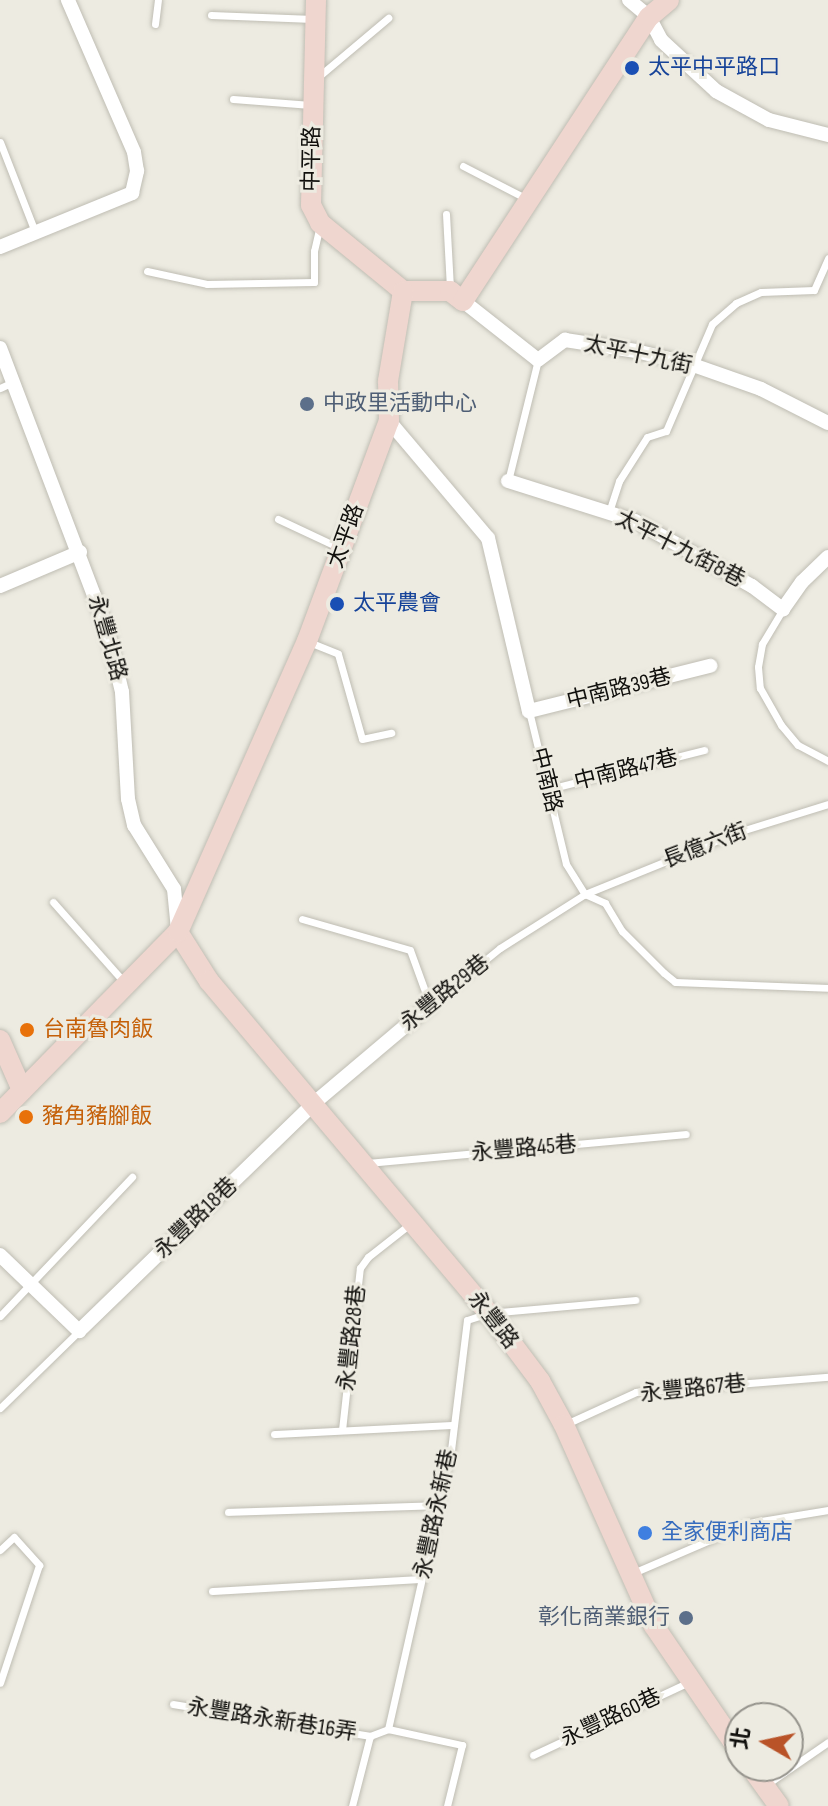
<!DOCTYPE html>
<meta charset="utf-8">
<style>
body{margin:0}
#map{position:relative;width:828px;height:1806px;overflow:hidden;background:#edebe1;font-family:"Sofia Sans Condensed","Noto Sans TC",sans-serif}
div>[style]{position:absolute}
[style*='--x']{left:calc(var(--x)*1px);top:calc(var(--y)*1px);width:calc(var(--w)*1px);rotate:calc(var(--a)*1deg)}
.roads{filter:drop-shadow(0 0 2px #bfbdb3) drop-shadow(0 0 2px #bfbdb3)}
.lane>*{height:7px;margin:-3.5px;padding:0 3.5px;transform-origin:3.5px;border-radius:3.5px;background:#fff}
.street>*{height:14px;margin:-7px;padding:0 7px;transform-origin:7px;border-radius:7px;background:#fff}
.secondary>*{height:20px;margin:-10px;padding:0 10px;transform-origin:10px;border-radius:10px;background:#efd6cf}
.dots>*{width:22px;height:22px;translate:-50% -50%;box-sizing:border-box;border:4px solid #edebe1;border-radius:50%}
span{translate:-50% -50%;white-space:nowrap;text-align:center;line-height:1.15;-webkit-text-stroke:6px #edebe1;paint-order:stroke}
.transit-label{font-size:22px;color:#164399}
.left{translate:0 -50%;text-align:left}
.street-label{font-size:22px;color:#11100d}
.service-label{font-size:22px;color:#4e5e75}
.right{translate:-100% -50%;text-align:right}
.food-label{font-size:22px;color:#c56008}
.shop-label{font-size:22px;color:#366cbe}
.north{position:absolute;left:724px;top:1702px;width:80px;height:80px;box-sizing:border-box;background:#edebe1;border:2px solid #95938c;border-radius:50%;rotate:279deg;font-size:22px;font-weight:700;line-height:32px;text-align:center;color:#11100d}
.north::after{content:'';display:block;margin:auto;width:28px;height:36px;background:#b95328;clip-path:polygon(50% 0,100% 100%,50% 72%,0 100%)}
</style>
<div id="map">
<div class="roads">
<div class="lane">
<div style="--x:211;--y:15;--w:102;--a:2.2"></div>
<div style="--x:155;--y:24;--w:24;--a:-83"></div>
<div style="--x:318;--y:77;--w:92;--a:-40.1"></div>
<div style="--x:233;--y:99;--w:78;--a:4.4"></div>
<div style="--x:0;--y:142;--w:97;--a:68.7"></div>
<div style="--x:463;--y:166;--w:74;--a:27.3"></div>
<div style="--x:446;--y:214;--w:75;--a:86.9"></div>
<div style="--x:147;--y:271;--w:61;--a:12.2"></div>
<div style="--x:207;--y:284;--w:107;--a:-1.1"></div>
<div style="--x:314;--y:282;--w:31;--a:-90"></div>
<div style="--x:314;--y:251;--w:27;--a:-77"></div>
<div style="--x:0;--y:388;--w:14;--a:-25"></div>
<div style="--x:508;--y:481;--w:125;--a:-76.1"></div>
<div style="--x:609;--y:512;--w:33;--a:-72"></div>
<div style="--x:619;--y:481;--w:52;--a:-57.5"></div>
<div style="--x:647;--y:437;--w:20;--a:-18"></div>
<div style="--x:666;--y:431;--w:116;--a:-66.7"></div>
<div style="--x:712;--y:324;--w:32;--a:-41"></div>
<div style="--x:736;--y:303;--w:27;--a:-24"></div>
<div style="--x:761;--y:292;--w:53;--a:-2.2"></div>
<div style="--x:814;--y:290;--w:35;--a:-66"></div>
<div style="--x:278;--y:519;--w:68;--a:25.1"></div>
<div style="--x:783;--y:609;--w:41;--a:121"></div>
<div style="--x:762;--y:644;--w:23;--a:100"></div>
<div style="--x:758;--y:667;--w:21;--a:85"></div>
<div style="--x:760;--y:688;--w:43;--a:60.4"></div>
<div style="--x:781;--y:725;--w:26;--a:50"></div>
<div style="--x:798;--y:745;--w:34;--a:28"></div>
<div style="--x:309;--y:642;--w:31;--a:22"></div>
<div style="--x:338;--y:654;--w:88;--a:74.2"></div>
<div style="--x:362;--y:739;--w:30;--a:-12"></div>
<div style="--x:529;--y:711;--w:157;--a:76.4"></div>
<div style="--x:566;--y:864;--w:36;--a:58"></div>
<div style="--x:585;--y:894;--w:22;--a:24"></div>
<div style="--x:605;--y:903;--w:33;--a:59"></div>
<div style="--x:622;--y:931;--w:59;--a:45"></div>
<div style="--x:664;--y:973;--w:14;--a:39"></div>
<div style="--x:675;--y:982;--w:153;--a:2.2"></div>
<div style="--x:549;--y:789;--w:160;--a:-14.1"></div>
<div style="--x:53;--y:902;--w:107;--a:48.4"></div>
<div style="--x:302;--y:919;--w:112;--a:16"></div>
<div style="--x:410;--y:950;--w:59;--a:70"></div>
<div style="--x:430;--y:1005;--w:90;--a:-39.2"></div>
<div style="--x:500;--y:948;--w:101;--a:-32.4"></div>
<div style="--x:585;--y:894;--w:165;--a:-22.1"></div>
<div style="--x:738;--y:832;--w:94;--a:-17.3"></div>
<div style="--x:368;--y:1163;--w:319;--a:-5.2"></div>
<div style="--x:0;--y:1316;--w:192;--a:-46.5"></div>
<div style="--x:0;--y:1408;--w:110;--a:-44.3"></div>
<div style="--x:566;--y:1424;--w:77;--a:-24.6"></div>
<div style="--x:636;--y:1392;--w:193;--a:-4.5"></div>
<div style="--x:342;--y:1430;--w:163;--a:-83.7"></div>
<div style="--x:360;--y:1268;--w:14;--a:-54"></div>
<div style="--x:368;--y:1257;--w:55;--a:-38.3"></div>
<div style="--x:274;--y:1434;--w:179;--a:-2.9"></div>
<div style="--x:228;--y:1512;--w:211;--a:-1.9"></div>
<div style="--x:0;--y:1550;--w:19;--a:-43"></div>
<div style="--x:14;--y:1537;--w:38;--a:48"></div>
<div style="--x:39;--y:1565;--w:124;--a:108.3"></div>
<div style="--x:633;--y:1573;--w:126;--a:-23.3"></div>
<div style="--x:749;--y:1523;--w:80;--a:-9.3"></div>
<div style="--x:212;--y:1591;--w:209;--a:-3.3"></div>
<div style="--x:173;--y:1704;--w:200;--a:9.2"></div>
<div style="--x:388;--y:1729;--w:286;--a:-77.3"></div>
<div style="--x:451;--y:1450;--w:131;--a:-83"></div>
<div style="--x:467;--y:1320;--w:23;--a:-18"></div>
<div style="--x:489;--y:1313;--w:147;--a:-5.1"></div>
<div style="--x:533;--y:1755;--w:172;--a:-25.1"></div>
<div style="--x:766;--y:1785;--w:75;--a:-34.7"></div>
<div style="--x:352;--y:1806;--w:72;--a:-75.6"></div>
<div style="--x:370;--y:1736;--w:19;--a:-21"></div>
<div style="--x:388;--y:1729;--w:76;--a:12.2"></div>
<div style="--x:462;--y:1745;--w:63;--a:103.8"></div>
</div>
<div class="street">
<div style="--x:629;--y:0;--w:26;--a:40"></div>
<div style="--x:649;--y:17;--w:26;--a:62"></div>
<div style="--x:661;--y:40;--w:75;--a:42.8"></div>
<div style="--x:716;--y:91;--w:60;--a:28.7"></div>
<div style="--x:769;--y:120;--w:61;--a:14.3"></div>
<div style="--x:0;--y:247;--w:143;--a:-22.2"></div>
<div style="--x:132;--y:193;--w:23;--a:-77"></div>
<div style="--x:137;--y:171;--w:19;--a:-99"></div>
<div style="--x:134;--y:152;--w:166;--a:-113.5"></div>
<div style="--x:463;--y:301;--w:95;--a:38.2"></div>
<div style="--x:538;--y:360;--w:34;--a:-37"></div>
<div style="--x:565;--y:340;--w:72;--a:8.8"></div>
<div style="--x:636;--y:351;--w:59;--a:13.8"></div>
<div style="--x:693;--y:365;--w:72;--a:19.4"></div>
<div style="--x:761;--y:389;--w:75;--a:26.9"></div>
<div style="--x:0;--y:348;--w:302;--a:69.2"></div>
<div style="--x:107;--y:630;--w:64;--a:76.4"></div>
<div style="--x:122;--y:692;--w:107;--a:86.8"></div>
<div style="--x:128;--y:799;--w:27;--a:77"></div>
<div style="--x:134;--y:825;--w:75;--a:58"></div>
<div style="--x:174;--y:889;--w:41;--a:84.4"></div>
<div style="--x:389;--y:421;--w:153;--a:49.8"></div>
<div style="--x:488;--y:538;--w:178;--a:76.7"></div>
<div style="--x:529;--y:711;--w:187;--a:-14"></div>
<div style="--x:508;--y:481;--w:133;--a:17.5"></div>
<div style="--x:635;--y:521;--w:134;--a:29.1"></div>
<div style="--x:752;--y:586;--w:39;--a:37"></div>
<div style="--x:783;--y:609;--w:33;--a:-55"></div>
<div style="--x:802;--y:582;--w:36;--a:-44"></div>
<div style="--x:0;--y:586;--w:87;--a:-23"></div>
<div style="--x:0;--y:1255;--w:110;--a:43.9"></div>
<div style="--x:79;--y:1331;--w:326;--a:-44.1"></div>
<div style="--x:313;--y:1104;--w:153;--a:-40.2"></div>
</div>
<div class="secondary">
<div style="--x:316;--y:0;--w:205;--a:91.4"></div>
<div style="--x:311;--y:205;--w:20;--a:63"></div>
<div style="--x:320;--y:223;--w:107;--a:39.3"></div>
<div style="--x:403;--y:291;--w:47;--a:0"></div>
<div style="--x:450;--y:291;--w:16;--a:38"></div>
<div style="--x:463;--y:301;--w:339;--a:-56.8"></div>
<div style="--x:649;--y:17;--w:26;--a:-40"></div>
<div style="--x:178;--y:932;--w:58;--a:57.7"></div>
<div style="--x:209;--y:981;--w:434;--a:49.9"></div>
<div style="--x:489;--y:1313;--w:85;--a:53.1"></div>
<div style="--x:540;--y:1381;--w:50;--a:61.4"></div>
<div style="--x:564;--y:1425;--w:220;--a:65.9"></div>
<div style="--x:654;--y:1626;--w:153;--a:55.7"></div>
<div style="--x:0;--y:1040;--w:55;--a:66.3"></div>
<div style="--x:0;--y:1113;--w:254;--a:-45.5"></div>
<div style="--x:178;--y:932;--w:318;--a:-66.1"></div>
<div style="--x:307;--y:641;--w:235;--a:-69.6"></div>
<div style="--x:389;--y:421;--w:40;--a:-91.4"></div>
<div style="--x:388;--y:381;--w:91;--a:-80.5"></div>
<div style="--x:750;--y:1766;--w:49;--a:54.1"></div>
</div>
</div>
<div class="dots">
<div style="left:632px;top:68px;background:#1a4fb4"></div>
<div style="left:307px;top:404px;background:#5c6f8a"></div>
<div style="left:337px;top:604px;background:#1a4fb4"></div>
<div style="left:27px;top:1030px;background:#e8710a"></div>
<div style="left:26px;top:1117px;background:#e8710a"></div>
<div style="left:645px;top:1533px;background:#3f7fe0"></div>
<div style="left:686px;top:1618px;background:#5c6f8a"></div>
</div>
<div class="transit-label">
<span class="left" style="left:648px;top:68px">太平中平路口</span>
<span class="left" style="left:353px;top:604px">太平農會</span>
</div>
<div class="street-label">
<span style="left:312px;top:159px;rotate:-89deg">中平路</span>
<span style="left:638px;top:355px;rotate:12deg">太平十九街</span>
<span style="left:346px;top:536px;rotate:-70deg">太平路</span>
<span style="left:680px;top:549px;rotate:27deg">太平十九街8巷</span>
<span style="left:107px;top:638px;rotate:74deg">永豐北路</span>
<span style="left:619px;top:689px;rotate:-14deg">中南路39巷</span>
<span style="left:626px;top:770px;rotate:-14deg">中南路47巷</span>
<span style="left:546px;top:780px;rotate:76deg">中南路</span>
<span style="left:705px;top:846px;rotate:-21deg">長億六街</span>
<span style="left:445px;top:993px;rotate:-39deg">永豐路29巷</span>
<span style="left:524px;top:1149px;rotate:-5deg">永豐路45巷</span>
<span style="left:196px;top:1218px;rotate:-44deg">永豐路18巷</span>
<span style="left:493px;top:1320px;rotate:52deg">永豐路</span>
<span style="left:352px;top:1338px;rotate:-84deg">永豐路28巷</span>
<span style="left:693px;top:1389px;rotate:-6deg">永豐路67巷</span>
<span style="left:436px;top:1514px;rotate:-78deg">永豐路永新巷</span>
<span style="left:611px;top:1718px;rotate:-25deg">永豐路60巷</span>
<span style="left:272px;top:1720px;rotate:9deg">永豐路永新巷16弄</span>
</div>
<div class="service-label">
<span class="left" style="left:323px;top:404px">中政里活動中心</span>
<span class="right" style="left:670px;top:1618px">彰化商業銀行</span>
</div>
<div class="food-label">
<span class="left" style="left:43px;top:1030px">台南魯肉飯</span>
<span class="left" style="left:42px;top:1117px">豬角豬腳飯</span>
</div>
<div class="shop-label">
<span class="left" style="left:661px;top:1533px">全家便利商店</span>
</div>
<div class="north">北</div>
</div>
